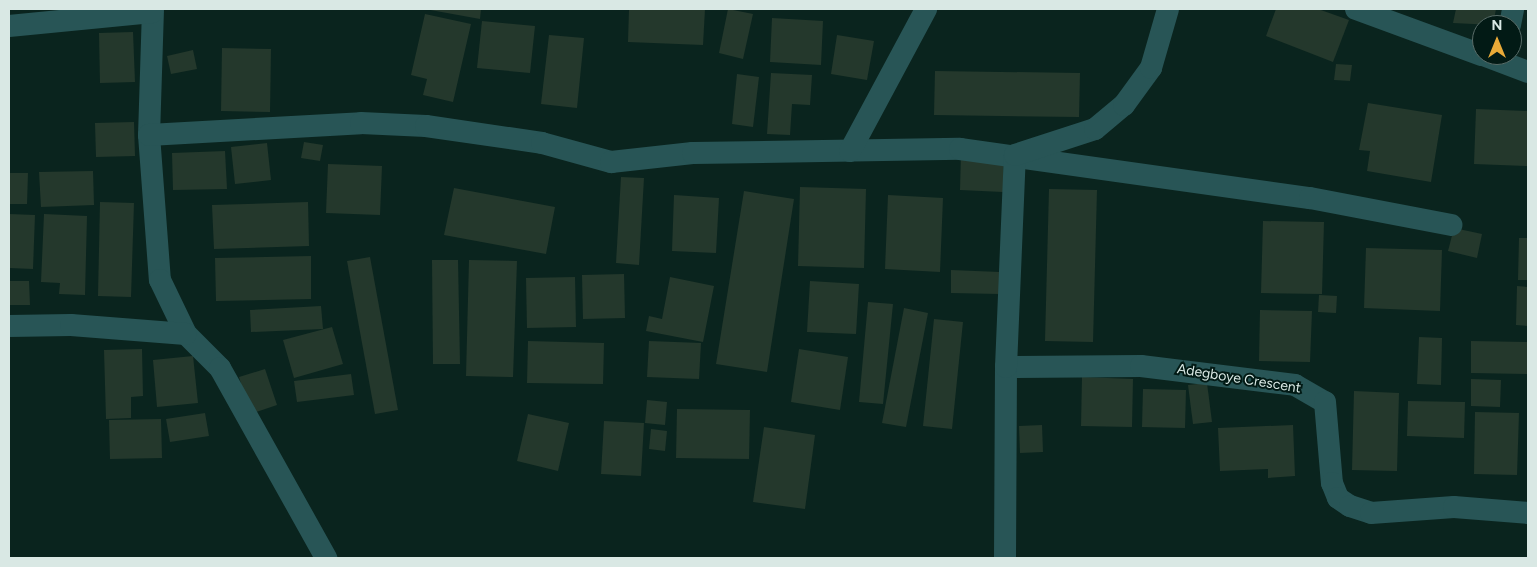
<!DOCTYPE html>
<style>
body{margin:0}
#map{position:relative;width:1537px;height:567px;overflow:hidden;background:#0a241e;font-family:Figtree,sans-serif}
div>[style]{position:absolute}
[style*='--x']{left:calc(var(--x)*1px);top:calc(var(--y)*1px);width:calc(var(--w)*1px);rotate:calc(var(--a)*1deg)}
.building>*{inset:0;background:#24382c}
.minor>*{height:22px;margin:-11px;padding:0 11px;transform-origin:11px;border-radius:11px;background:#285556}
span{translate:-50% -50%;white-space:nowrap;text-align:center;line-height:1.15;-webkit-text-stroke:4px #021a15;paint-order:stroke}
.street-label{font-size:14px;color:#d9e8e4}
.frame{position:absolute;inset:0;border:10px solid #d9e8e4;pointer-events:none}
.north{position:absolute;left:1472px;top:15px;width:50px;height:50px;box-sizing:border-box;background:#021a15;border:1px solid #586c68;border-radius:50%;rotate:0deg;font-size:14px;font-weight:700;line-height:20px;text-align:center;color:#d9e8e4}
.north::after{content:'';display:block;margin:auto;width:18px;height:22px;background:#e9aa38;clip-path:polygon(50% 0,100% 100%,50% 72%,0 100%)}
</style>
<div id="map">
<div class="building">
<div style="clip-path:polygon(425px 9px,481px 9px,480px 19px)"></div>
<div style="clip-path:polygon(629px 9px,705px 9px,703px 45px,628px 42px)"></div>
<div style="clip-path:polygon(728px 9px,753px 14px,743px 59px,719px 53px)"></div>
<div style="clip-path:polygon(1276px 9px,1318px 9px,1349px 20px,1333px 62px,1266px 36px)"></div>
<div style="clip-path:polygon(1456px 9px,1496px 9px,1493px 25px,1453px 23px)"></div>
<div style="clip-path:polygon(425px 14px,471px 24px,453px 102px,423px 95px,427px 79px,411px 75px)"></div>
<div style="clip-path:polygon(772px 18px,823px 21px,821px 65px,770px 62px)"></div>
<div style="clip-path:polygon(482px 21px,535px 26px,530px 73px,477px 68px)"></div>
<div style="clip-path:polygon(133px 32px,135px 82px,100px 83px,99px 33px)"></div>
<div style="clip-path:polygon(549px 35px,584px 38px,577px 108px,541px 104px)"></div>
<div style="clip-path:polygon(837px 35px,874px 41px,867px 80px,831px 74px)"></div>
<div style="clip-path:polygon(222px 48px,271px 49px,270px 112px,221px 111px)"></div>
<div style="clip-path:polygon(193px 50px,197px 69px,171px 74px,167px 56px)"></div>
<div style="clip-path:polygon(1336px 64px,1352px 65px,1350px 81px,1334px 80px)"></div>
<div style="clip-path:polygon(935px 71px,1080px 73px,1079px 117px,934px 115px)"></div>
<div style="clip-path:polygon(771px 73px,812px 75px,810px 105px,792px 104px,790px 135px,767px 134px)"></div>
<div style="clip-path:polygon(737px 74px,759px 77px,753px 127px,732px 124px)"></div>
<div style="clip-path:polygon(1368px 103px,1442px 115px,1431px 182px,1367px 171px,1370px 151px,1359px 150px)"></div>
<div style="clip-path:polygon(1476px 109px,1528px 111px,1527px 166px,1474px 164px)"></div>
<div style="clip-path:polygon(134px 122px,135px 156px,96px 157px,95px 123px)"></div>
<div style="clip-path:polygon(304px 142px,323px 145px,320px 161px,301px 158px)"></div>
<div style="clip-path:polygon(267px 143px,271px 180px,235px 184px,231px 147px)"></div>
<div style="clip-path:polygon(225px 151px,227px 189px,173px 190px,172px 153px)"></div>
<div style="clip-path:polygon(961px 153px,1004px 155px,1003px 192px,960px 190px)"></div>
<div style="clip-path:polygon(328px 164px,382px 166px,380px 215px,326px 213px)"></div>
<div style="clip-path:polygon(93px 171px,94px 205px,41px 207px,39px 172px)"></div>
<div style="clip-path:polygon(9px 173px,28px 173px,27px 204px,9px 204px)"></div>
<div style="clip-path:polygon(621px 177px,644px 178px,639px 265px,616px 263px)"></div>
<div style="clip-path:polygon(800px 187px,866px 189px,864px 268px,798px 266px)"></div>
<div style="clip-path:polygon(454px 188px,555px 207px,546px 254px,444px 235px)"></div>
<div style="clip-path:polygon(1049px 189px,1097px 190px,1093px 342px,1045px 341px)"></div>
<div style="clip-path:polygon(744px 191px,794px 199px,767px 372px,716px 364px)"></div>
<div style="clip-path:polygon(674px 195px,719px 198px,716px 253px,672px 251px)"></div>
<div style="clip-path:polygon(888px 195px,943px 198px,940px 272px,885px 269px)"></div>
<div style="clip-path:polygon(100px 202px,134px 203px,131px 297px,98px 296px)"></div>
<div style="clip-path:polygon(308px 202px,309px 246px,214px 249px,212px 205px)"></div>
<div style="clip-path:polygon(9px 214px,35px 215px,33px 269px,9px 268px)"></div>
<div style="clip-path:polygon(44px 214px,87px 216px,85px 295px,59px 294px,60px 283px,41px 282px)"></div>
<div style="clip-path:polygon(1263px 221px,1324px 222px,1322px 294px,1261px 293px)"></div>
<div style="clip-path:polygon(1454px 228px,1482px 234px,1477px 258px,1448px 251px)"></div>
<div style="clip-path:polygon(1519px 238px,1528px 238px,1528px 280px,1518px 280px)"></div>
<div style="clip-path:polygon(1366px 248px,1442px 250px,1440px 311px,1364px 308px)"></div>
<div style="clip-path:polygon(311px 256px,311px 299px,216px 301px,215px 258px)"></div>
<div style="clip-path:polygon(370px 257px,398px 410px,375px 414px,347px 261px)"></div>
<div style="clip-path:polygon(432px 260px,458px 260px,460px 364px,433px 364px)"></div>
<div style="clip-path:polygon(469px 260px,517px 261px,513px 377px,466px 376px)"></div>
<div style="clip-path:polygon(951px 270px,1000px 272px,999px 294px,951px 293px)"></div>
<div style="clip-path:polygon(624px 274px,625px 318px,583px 319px,582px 275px)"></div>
<div style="clip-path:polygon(575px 277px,576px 327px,527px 328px,526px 278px)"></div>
<div style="clip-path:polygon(670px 277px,714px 286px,703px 342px,646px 331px,649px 316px,662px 319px)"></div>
<div style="clip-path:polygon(9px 281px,29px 281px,30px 305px,9px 305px)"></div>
<div style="clip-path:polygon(810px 281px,859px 284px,856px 334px,807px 332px)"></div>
<div style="clip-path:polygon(1517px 286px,1528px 287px,1528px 326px,1516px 325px)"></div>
<div style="clip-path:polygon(1319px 295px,1337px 296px,1336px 313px,1318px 312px)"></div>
<div style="clip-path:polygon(868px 302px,893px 304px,883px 404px,859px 402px)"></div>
<div style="clip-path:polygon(321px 306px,323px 329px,251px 332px,250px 310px)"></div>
<div style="clip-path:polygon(904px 308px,928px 313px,906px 427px,882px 423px)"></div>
<div style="clip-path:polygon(1260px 310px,1312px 311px,1310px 362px,1259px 361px)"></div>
<div style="clip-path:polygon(934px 319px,963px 322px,952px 429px,923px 426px)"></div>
<div style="clip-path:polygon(332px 327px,343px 364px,294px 378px,283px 340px)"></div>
<div style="clip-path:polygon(1419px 337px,1442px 338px,1441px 385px,1417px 384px)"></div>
<div style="clip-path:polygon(528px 341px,604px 343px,603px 384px,527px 383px)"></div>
<div style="clip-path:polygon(649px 341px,701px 343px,699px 379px,647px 377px)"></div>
<div style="clip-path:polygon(1471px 341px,1528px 342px,1528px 374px,1471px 373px)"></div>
<div style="clip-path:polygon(142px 349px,143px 396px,131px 397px,131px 418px,106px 419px,104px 350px)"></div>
<div style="clip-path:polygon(799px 349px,848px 357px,840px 410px,791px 402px)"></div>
<div style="clip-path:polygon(193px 356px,198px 403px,157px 407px,153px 360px)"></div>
<div style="clip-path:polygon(265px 369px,277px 405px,250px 414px,239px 377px)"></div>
<div style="clip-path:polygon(351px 374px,354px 395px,297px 402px,294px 381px)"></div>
<div style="clip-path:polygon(1082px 377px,1133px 379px,1132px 427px,1081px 426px)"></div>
<div style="clip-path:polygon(1471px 379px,1501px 380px,1500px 407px,1471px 406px)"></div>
<div style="clip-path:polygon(1207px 383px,1212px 422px,1193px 424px,1188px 385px)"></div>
<div style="clip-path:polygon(1143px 389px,1186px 390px,1185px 428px,1142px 427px)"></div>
<div style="clip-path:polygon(1354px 391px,1399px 393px,1397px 471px,1352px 470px)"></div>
<div style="clip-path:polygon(647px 400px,667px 402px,665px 425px,645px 423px)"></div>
<div style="clip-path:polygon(1408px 401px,1465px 402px,1464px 438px,1407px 436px)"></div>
<div style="clip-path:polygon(677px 409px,750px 410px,749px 459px,676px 458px)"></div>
<div style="clip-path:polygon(1475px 412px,1519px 413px,1517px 475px,1474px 474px)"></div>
<div style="clip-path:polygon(205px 413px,209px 436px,170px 442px,166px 419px)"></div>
<div style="clip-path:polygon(528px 414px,569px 423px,558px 471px,517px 461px)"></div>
<div style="clip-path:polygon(161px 419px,162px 458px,110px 459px,109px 420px)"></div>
<div style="clip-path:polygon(604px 421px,644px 423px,641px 476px,601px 474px)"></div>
<div style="clip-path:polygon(1042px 425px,1043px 452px,1020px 453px,1019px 426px)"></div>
<div style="clip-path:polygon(1293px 425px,1295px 476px,1268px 478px,1268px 469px,1220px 471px,1218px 428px)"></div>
<div style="clip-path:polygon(764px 427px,815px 435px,805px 509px,753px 502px)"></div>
<div style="clip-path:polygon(651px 429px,667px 431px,665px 451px,649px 449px)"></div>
</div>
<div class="minor">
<div style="--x:153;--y:9;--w:126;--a:91.8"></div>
<div style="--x:149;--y:135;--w:145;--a:85.7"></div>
<div style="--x:160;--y:280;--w:60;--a:64.3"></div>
<div style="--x:186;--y:334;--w:48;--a:45"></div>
<div style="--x:220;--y:368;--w:218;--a:60.8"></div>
<div style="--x:1356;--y:9;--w:134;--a:20.1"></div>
<div style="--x:1510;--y:25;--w:16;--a:-79"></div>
<div style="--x:9;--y:26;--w:144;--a:-5.6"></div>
<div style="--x:1483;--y:55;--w:48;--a:20.7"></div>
<div style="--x:149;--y:135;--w:212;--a:-3.2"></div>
<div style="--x:361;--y:123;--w:65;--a:2.6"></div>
<div style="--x:426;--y:126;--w:117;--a:8.3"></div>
<div style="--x:542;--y:143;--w:72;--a:15.4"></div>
<div style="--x:611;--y:162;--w:82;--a:-6.3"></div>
<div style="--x:693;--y:153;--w:267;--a:-0.9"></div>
<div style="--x:960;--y:149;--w:353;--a:8"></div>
<div style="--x:1310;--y:198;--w:144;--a:10.8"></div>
<div style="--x:850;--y:151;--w:161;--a:-61.8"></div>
<div style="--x:9;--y:326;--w:62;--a:-0.9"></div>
<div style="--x:71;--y:325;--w:115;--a:4.5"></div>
<div style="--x:1006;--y:367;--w:135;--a:-0.4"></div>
<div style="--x:1141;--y:366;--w:155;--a:7"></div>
<div style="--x:1295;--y:385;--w:34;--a:30"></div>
<div style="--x:1325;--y:402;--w:81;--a:85.1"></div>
<div style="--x:1332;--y:483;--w:16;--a:68"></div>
<div style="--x:1338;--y:498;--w:14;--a:34"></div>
<div style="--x:1350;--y:506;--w:22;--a:18"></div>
<div style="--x:1371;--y:513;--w:83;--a:-4.1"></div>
<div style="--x:1454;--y:507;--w:74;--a:4.6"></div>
<div style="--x:1005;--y:558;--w:191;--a:-89.7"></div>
<div style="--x:1006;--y:367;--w:212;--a:-87.6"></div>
<div style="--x:1015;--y:155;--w:84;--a:-18"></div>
<div style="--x:1095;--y:129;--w:38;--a:-40"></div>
<div style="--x:1124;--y:105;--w:46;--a:-53.9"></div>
<div style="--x:1151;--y:68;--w:61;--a:-73.9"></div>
</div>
<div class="street-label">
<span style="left:1239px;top:379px;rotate:9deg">Adegboye Crescent</span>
</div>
<div class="frame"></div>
<div class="north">N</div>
</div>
